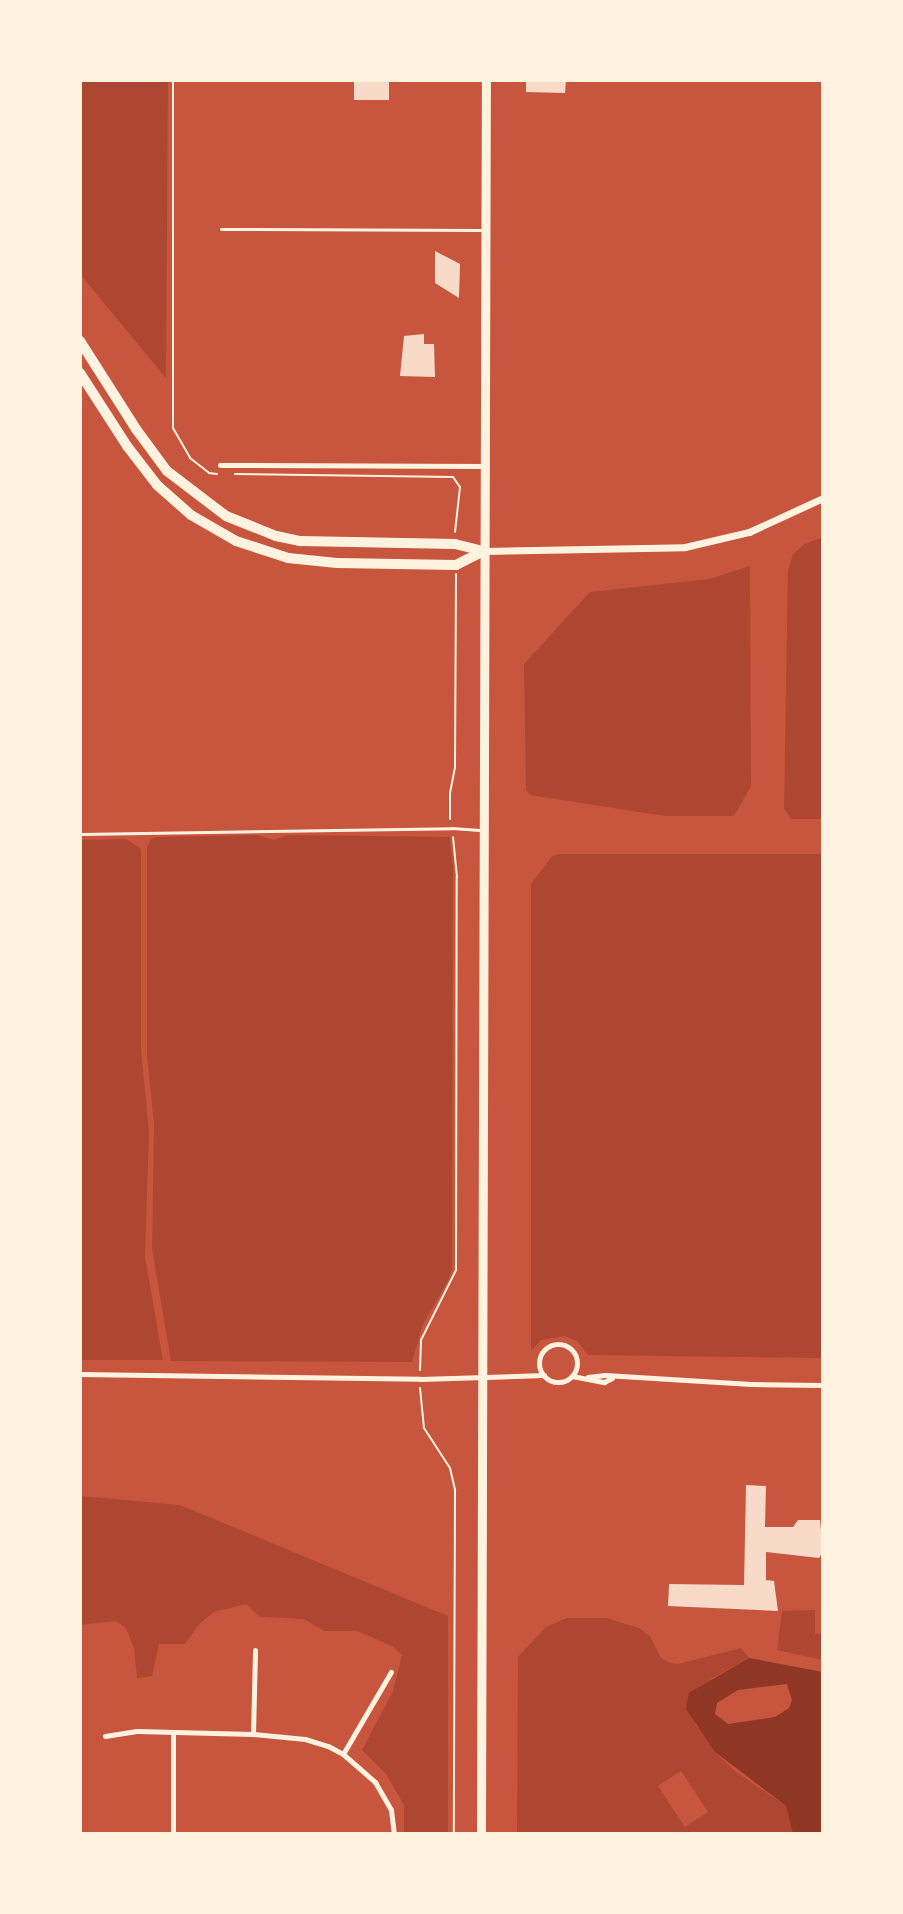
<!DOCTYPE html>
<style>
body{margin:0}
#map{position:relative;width:903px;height:1914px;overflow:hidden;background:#c8553d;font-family:"Work Sans",sans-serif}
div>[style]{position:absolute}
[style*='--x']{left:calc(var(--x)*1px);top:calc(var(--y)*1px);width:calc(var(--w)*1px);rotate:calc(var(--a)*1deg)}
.green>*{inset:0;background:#ae4732}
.water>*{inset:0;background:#8f3625}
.building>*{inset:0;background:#f7dbc8}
.path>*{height:2px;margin:-1px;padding:0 1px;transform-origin:1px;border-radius:1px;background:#fff3e0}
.service>*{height:3px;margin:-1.5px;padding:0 1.5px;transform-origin:1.5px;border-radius:1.5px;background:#fff3e0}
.minor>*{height:5px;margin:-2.5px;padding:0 2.5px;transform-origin:2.5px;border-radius:2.5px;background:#fff3e0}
.minor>.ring{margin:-2.5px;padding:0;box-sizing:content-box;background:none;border:5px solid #fff3e0;border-radius:50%}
.tertiary>*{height:7px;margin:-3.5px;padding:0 3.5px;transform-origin:3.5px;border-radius:3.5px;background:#fff3e0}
.primary>*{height:9px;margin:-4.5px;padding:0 4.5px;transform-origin:4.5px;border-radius:4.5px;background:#fff3e0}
.motorway>*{height:10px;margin:-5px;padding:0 5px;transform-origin:5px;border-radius:5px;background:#fff3e0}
span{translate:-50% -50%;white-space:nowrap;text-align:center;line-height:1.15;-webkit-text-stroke:7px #fff3e0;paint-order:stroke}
.frame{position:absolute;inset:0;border:82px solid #fff3e0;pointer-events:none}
</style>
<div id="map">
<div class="green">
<div style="clip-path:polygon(80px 80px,168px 80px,166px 378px,80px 274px)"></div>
<div style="clip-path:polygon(823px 537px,823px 819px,791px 819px,784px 808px,788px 570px,793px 554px,805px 544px)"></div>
<div style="clip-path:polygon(750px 566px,751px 786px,734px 816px,665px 816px,530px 795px,526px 790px,524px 664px,590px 592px,709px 579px)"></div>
<div style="clip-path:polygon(257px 835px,274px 840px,287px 835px,450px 837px,453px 868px,452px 1268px,449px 1279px,422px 1326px,412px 1362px,171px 1361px,152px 1249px,154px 1124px,147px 1055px,147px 847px,151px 839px,157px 837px)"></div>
<div style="clip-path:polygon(126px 839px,141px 849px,141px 1050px,149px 1131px,145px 1257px,163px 1360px,80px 1360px,80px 840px)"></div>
<div style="clip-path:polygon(559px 854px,823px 854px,823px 1358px,588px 1355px,577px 1341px,564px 1336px,541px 1340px,531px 1351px,531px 884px,552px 856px)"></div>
<div style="clip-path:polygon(80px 1496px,180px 1505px,448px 1616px,448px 1834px,404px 1834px,404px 1805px,386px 1774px,362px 1750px,393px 1691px,402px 1655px,392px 1646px,357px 1631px,324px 1631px,304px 1619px,260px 1617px,246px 1604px,214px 1612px,200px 1623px,185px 1644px,159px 1644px,152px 1676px,137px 1678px,134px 1648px,126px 1628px,116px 1621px,80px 1625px)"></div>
<div style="clip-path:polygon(815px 1610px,815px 1634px,823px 1633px,823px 1660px,777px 1650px,782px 1611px)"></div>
<div style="clip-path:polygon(evenodd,567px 1618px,606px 1618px,639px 1628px,650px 1636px,661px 1658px,670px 1663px,678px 1664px,741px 1648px,749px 1658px,711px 1679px,695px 1725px,706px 1734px,715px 1752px,735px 1771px,786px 1806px,793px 1834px,517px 1834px,518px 1657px,546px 1627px,567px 1618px,681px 1771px,708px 1812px,685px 1827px,658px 1786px,681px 1771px)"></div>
</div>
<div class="water">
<div style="clip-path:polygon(evenodd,749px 1658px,823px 1672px,823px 1834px,793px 1834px,786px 1806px,715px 1752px,686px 1709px,689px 1693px,749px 1658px,787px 1684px,792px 1700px,789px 1708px,775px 1717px,728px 1724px,715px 1714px,717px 1703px,738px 1690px,787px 1684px)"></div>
</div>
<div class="building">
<div style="clip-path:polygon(354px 80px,389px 80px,389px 100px,354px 100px)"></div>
<div style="clip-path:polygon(526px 80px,566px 80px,565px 93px,526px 92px)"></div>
<div style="clip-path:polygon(435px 251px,460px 264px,459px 298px,435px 283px)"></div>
<div style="clip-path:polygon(424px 334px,424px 344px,434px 344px,435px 377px,400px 376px,404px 336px)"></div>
<div style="clip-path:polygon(746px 1485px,766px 1486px,765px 1527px,793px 1527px,798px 1520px,820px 1520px,823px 1552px,819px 1558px,766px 1552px,766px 1580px,774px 1581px,778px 1611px,668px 1606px,669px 1584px,744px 1585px)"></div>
</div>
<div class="path">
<div style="--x:173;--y:80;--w:348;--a:90"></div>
<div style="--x:173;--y:428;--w:34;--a:60"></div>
<div style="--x:190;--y:458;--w:24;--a:38"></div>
<div style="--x:209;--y:473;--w:8;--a:7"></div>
<div style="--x:235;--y:474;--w:218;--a:0.8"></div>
<div style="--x:453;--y:477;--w:12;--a:55"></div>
<div style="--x:460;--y:487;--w:45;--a:96.3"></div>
<div style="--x:450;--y:819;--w:26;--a:-90"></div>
<div style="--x:450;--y:793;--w:26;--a:-79"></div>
<div style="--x:455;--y:767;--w:193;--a:-89.7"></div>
<div style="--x:420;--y:1370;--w:30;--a:-88"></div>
<div style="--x:421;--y:1340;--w:78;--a:-63.4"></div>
<div style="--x:456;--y:1270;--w:393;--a:-89.9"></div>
<div style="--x:457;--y:877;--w:40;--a:-95.7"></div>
<div style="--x:420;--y:1388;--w:40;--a:84.3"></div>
<div style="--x:424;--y:1428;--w:48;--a:57"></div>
<div style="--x:450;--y:1468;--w:23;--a:77"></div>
<div style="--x:455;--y:1490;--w:344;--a:90.2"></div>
</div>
<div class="service">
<div style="--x:221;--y:229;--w:261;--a:0.2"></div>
<div style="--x:80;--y:834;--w:372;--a:-0.9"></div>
<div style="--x:452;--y:828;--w:31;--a:4"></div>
</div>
<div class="minor">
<div style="--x:220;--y:465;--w:264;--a:0.2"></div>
<div class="ring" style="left:539px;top:1344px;width:33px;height:33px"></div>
<div style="--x:80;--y:1374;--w:340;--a:0.8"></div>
<div style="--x:420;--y:1379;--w:124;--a:-1.8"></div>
<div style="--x:572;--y:1376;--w:33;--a:11"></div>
<div style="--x:604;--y:1382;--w:9;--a:-27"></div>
<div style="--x:588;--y:1377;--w:17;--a:-7"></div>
<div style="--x:605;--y:1375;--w:146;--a:3.5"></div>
<div style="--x:751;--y:1384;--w:72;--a:0.8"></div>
<div style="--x:253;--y:1734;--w:84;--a:-88.6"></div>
<div style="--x:105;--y:1736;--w:32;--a:-9"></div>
<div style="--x:137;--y:1731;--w:116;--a:1.5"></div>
<div style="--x:253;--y:1734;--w:52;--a:5.5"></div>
<div style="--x:305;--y:1739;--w:24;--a:17"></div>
<div style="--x:328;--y:1746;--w:17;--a:28"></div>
<div style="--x:343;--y:1754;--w:43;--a:41.2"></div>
<div style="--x:375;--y:1782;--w:32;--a:60"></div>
<div style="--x:391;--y:1810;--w:24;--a:83"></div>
<div style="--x:343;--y:1754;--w:95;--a:-59.7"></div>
<div style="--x:173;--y:1834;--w:101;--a:-90"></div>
</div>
<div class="tertiary">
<div style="--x:484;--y:551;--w:201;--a:-1.1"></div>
<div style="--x:685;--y:547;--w:66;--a:-13.2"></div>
<div style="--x:749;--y:532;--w:81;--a:-24.7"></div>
</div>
<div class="primary">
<div style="--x:481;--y:1834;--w:1754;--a:-89.84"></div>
</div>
<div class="motorway">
<div style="--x:80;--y:341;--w:104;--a:57.5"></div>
<div style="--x:136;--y:429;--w:52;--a:53.6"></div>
<div style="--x:167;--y:471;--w:74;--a:37.3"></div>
<div style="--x:226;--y:516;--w:54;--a:21.8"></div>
<div style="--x:276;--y:536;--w:25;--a:12"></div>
<div style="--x:300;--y:541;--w:155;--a:1.1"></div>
<div style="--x:455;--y:544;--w:30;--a:14"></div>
<div style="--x:80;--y:373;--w:87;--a:57.2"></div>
<div style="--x:127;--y:446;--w:49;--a:52.4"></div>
<div style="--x:157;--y:485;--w:45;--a:41.4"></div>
<div style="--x:191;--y:515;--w:52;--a:30"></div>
<div style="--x:236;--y:541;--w:55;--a:18.1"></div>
<div style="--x:288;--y:558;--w:49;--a:5.8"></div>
<div style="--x:337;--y:563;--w:119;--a:1"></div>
<div style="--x:456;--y:565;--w:31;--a:-27"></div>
</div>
<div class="frame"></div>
</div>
